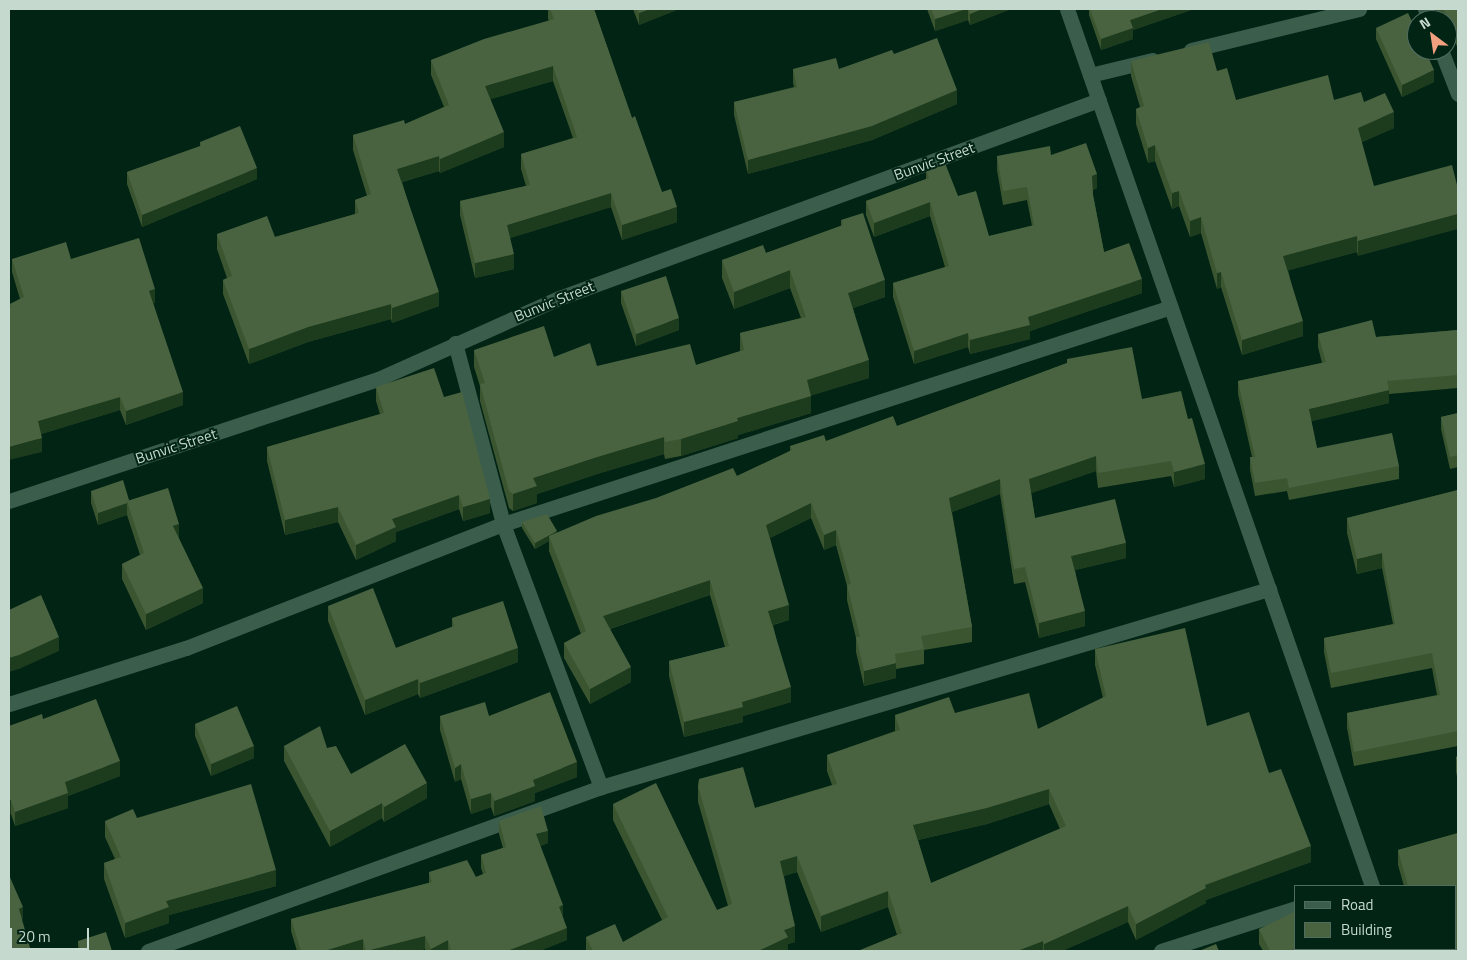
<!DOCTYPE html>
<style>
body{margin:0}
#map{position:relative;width:1467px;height:960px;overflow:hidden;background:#012415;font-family:"Titillium Web",sans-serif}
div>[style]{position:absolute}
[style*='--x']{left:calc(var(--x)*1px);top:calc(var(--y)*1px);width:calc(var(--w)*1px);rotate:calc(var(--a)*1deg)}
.street>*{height:15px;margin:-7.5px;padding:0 7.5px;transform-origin:7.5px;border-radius:7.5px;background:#3b5d4c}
.wall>*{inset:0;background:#3a552f}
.shaded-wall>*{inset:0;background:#1d3b1d}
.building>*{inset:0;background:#496340}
span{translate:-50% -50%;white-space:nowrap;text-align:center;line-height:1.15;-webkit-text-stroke:4px #012415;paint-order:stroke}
.street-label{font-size:15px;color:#c6d9ce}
.frame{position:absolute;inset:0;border:10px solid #c6d9ce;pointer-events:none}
.legend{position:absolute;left:1294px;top:885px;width:162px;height:65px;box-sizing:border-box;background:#012415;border:1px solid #506c5f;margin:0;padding:6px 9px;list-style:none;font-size:15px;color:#c6d9ce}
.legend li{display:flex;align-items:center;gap:10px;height:25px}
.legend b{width:25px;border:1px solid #506c5f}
.north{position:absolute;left:1407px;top:10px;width:50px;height:50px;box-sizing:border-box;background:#012415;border:1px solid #506c5f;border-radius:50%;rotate:329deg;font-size:14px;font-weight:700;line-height:20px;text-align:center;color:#c6d9ce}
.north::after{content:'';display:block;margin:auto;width:18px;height:22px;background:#f3a081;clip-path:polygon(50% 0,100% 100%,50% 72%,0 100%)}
.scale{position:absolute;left:10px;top:928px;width:79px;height:22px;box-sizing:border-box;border:2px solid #c6d9ce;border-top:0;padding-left:6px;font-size:15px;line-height:18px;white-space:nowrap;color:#c6d9ce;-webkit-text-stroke:4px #012415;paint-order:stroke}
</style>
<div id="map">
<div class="street">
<div style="--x:1067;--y:9;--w:929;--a:70.82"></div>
<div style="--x:1425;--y:9;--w:12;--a:70"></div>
<div style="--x:1191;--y:50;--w:173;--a:-13.7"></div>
<div style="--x:1441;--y:50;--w:47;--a:68.9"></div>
<div style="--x:1090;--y:75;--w:64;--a:-13.6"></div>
<div style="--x:455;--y:343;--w:187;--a:75.1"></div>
<div style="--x:503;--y:524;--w:281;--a:69.6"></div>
<div style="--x:9;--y:501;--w:389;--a:-18.3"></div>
<div style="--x:378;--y:379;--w:198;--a:-24.1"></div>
<div style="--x:559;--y:298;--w:575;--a:-20.14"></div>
<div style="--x:9;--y:704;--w:186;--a:-17.6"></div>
<div style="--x:186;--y:648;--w:340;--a:-21.4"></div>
<div style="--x:503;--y:524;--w:702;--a:-18"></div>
<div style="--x:1390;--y:949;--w:2;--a:63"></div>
<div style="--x:148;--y:951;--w:482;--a:-19.9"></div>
<div style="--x:601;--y:787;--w:697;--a:-16.51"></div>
<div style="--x:1161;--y:951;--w:142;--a:-17.7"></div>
</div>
<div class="wall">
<div style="clip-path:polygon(548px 9px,594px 9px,632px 118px,662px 192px,677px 222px,622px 240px,611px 207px,510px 238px,514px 269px,475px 278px,460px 215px,460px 201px,526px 186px,521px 169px,521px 154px,573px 138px,553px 81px,490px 99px,504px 147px,440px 173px,439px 171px,402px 182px,439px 306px,392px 323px,391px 319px,308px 342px,249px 364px,223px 294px,223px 280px,227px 278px,217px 249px,217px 234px,275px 237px,355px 214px,355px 200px,367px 196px,353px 150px,353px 135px,405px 124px,444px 107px,431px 75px,431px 60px,549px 21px,548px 19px)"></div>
<div style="clip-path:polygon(633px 9px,679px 9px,639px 25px)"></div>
<div style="clip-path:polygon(927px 9px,1011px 9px,970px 25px,968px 20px,935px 31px)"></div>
<div style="clip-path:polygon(1089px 9px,1194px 9px,1133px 30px,1133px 39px,1101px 50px,1089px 15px)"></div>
<div style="clip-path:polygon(1437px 9px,1458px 9px,1458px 48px,1447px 28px,1447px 20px,1443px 20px,1437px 11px)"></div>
<div style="clip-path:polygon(1376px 28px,1434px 82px,1402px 97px,1376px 39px)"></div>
<div style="clip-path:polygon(894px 54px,957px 104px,872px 140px,748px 174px,734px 115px,734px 102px,794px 87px,793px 83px,793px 69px,839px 69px)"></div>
<div style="clip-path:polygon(1131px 61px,1217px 71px,1236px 100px,1334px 100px,1364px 102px,1394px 128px,1362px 142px,1358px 256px,1357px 252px,1288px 270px,1303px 336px,1242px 355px,1221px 287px,1217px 289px,1201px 233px,1190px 237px,1179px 206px,1172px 209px,1155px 161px,1148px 163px,1136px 124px,1136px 109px,1140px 107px,1131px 76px)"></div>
<div style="clip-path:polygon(200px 142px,257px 179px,142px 227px,127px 184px,127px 172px,200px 146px)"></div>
<div style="clip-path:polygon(1051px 155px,1097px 188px,1093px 190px,1093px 195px,1104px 252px,1142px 293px,1030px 331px,1030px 339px,970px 354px,968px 347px,914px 364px,893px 297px,893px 283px,945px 267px,930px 216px,874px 237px,866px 215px,866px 201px,926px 179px,926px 170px,989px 236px,1032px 226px,1027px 200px,1003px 205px,997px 170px,997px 156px)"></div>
<div style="clip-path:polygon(841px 220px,885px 297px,853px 308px,869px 378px,811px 395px,811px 413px,738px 435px,738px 438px,681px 456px,665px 459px,664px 454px,597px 474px,537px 494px,537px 503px,513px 511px,509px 508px,480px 401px,480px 386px,474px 367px,474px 350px,554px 357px,597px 366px,696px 365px,740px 351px,740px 333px,801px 318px,790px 288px,734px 309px,722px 278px,722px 260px,766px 253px,841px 226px)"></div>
<div style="clip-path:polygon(12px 259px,71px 259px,155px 303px,153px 303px,183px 405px,126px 425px,120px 410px,41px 434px,42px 452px,10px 308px,10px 304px,20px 299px,12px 272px)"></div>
<div style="clip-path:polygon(621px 291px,679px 330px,636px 346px,621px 303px)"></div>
<div style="clip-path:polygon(1458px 330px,1458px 388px,1389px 394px,1389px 403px,1311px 421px,1317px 448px,1399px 466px,1399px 479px,1289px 500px,1287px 491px,1255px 496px,1250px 470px,1250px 457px,1252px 457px,1238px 394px,1238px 381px,1322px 363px,1318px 347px,1318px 334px,1376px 337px)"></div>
<div style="clip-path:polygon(1067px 359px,1142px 399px,1205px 479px,1174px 487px,1171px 476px,1098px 488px,1096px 471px,1031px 493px,1035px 518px,1126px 558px,1075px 570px,1085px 626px,1039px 638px,1025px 582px,1014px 584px,1000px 494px,952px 512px,972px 627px,972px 642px,924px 650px,924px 664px,896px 669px,896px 678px,864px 686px,856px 652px,856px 638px,847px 600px,847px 586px,836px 545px,824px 550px,811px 518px,770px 538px,789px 620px,773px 625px,791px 702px,743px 716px,743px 722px,684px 737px,669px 676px,669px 661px,725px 647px,710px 595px,610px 629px,631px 682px,590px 704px,564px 658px,564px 643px,581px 634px,549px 551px,549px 541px,535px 549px,522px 528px,522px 522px,557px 533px,737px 476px,790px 451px,790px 446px,826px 441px,897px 426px,1067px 363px)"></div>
<div style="clip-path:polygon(376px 387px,444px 397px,490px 513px,463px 521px,459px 509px,396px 532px,396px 541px,356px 560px,338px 522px,285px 535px,267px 461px,267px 447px,380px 414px,376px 401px)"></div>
<div style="clip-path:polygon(1458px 413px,1458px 467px,1450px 469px,1441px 429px,1441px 417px)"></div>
<div style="clip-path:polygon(1458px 490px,1458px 746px,1354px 766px,1347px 728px,1347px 713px,1437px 695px,1432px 668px,1331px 688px,1324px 652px,1324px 638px,1393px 624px,1382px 568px,1357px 574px,1347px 533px,1347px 518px)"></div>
<div style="clip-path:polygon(91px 491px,129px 500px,179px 539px,203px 603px,146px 630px,122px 579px,122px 564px,140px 555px,127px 515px,98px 525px,91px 503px)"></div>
<div style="clip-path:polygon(328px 606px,396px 648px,452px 627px,452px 618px,518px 662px,420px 698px,418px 694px,365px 715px,328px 621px)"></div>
<div style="clip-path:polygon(evenodd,1095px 649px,1207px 726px,1269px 773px,1311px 862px,1206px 900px,1206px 903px,1136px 940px,1128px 922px,1062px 951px,858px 951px,897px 935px,888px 907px,821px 932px,797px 872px,784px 876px,795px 942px,788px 944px,788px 951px,586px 951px,586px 937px,623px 942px,662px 920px,613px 820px,613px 804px,717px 910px,728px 906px,698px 802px,698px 786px,755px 808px,832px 785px,827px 771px,827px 755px,895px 731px,895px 715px,955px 713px,1038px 729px,1103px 698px,1095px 665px,1095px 649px,1049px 804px,1060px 829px,931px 883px,918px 840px,987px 824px,1049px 804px)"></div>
<div style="clip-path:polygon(440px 716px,489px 716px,577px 777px,535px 793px,535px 801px,494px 816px,491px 807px,471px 814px,461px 779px,455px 782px,440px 730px)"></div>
<div style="clip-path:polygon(43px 719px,120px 776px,68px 796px,68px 808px,15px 826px,11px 814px,9px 726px)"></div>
<div style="clip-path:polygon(195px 724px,254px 758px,211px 776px,195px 736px)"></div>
<div style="clip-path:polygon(284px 746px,327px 748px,351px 774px,427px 798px,384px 822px,382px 818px,330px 847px,284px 761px)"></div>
<div style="clip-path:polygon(1458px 756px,1458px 781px,1456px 772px,1456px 757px)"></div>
<div style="clip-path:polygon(137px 818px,276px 886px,169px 915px,169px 923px,125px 938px,104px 879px,104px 863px,115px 859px,105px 837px,105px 821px)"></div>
<div style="clip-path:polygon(499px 821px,548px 843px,540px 846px,563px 917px,567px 940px,539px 951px,426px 951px,425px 949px,415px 951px,297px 951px,291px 931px,291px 919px,429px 883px,429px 872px,476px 877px,483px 874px,481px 868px,481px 855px,503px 848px,499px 834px)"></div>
<div style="clip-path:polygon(1458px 833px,1458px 951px,1435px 951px,1434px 949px,1456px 949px,1456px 886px,1404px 886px,1398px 865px,1398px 850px)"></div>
<div style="clip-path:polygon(1259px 929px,1346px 951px,1263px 951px,1259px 944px)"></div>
<div style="clip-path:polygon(78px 941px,112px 951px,79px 951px,78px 947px)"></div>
</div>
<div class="shaded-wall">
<div style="clip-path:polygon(650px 9px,679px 9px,639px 25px,639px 13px)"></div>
<div style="clip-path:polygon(966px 9px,968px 9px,968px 20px,935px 31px,935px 19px)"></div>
<div style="clip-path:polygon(982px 9px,1011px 9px,970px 25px,970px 14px)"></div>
<div style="clip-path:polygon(1162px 9px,1194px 9px,1133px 30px,1133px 39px,1101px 50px,1101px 39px,1130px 20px)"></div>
<div style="clip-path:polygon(553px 66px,553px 81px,485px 101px,485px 86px)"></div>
<div style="clip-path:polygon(1434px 70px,1434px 82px,1402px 97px,1402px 85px)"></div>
<div style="clip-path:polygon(957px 90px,957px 104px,872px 140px,748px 174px,748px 160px)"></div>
<div style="clip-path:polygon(1394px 112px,1394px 128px,1358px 144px,1358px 128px)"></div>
<div style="clip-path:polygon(504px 132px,504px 147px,440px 173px,440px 159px)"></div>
<div style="clip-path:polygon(1155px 145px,1155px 161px,1148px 163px,1148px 148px)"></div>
<div style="clip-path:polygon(439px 156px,439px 171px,397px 183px,397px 169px)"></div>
<div style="clip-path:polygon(257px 168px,257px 179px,142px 227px,142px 215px)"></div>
<div style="clip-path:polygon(1097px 174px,1097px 188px,1092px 190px,1092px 176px)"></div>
<div style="clip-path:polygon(1179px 191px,1179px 206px,1172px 209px,1172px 193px)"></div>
<div style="clip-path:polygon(611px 193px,611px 207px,507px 239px,507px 225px)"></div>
<div style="clip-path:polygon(930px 202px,930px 216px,874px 237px,874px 223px)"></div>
<div style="clip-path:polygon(677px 207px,677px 222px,622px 240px,622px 225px)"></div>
<div style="clip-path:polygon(1458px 214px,1458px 229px,1358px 256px,1358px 241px)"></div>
<div style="clip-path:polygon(1201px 217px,1201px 233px,1190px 237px,1190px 221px)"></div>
<div style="clip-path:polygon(1357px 236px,1357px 252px,1283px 272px,1283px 256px)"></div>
<div style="clip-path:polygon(514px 254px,514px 269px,475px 278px,475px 263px)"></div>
<div style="clip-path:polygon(790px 270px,790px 288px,734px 309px,734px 292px)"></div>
<div style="clip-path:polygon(1221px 272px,1221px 287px,1217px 289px,1217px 273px)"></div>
<div style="clip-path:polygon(1142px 279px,1142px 293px,1030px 331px,1030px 339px,970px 354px,970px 340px,1028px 317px)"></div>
<div style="clip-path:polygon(885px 280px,885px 297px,848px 310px,848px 293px)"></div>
<div style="clip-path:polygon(155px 289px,155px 303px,149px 305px,149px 291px)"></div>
<div style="clip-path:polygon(439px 292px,439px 306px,392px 323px,392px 308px)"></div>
<div style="clip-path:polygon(391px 304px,391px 319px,308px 342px,249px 364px,249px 349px,308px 327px)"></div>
<div style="clip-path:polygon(679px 318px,679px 330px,636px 346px,636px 334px)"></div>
<div style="clip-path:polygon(1303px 321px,1303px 336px,1242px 355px,1242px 340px)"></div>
<div style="clip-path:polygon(968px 333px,968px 347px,914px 364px,914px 351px)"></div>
<div style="clip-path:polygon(869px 360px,869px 378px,807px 397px,807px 380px)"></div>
<div style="clip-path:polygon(1389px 390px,1389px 403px,1309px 422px,1309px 409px)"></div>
<div style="clip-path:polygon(183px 392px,183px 405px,126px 425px,126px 411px)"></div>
<div style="clip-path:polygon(811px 396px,811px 413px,738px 435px,738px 438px,681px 456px,681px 439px,737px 418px)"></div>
<div style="clip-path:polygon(120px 397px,120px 410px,38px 435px,38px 421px)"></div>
<div style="clip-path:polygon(664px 437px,664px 454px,597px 474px,537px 494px,537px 503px,513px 511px,513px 494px,533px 478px,597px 457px)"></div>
<div style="clip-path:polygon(42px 438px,42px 452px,9px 460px,9px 447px)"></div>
<div style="clip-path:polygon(1096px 456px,1096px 471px,1029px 494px,1029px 479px)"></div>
<div style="clip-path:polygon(1205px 464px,1205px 479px,1174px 487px,1174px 472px)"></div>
<div style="clip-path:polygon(1000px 479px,1000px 494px,949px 513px,949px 498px)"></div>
<div style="clip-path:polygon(459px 495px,459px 509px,396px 532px,396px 541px,356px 560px,356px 545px,392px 519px)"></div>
<div style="clip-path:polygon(490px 499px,490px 513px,463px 521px,463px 507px)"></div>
<div style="clip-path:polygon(127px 503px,127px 515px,98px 525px,98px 513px)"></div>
<div style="clip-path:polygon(811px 503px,811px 518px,766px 540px,766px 525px)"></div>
<div style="clip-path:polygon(338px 507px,338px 522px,285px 535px,285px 520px)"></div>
<div style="clip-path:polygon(179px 524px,179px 540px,173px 526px)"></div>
<div style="clip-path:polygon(836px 530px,836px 545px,824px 550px,824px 535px)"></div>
<div style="clip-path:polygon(557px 531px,557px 537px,549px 536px,549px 541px,535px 549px,535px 543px)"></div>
<div style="clip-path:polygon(1126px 543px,1126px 558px,1071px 571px,1071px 556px)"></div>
<div style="clip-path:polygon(1382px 553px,1382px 568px,1357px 574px,1357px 559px)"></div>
<div style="clip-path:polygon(710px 580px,710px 595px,603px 631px,603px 616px)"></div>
<div style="clip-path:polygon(203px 588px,203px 603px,146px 630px,146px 614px)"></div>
<div style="clip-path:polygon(789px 605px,789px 620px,768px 626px,768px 611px)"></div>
<div style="clip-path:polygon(1085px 611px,1085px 626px,1039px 638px,1039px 623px)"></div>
<div style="clip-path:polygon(59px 637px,59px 651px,19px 669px,9px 672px,9px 658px)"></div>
<div style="clip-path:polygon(518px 648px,518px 662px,420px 698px,420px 683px)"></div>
<div style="clip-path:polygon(896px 663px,896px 678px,864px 686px,864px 671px)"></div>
<div style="clip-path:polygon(631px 667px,631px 682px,590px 704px,590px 689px)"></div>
<div style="clip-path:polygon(418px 679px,418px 694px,365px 715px,365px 700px)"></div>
<div style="clip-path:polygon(791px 687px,791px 702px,743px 716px,743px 722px,684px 737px,684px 722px,742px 702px)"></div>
<div style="clip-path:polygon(254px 746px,254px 758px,211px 776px,211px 764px)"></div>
<div style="clip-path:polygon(120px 761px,120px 776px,68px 796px,68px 808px,15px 826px,15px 812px,65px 782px)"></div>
<div style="clip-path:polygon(577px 762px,577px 777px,535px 793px,535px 801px,494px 816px,494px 801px,533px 780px)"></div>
<div style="clip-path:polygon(461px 764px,461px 779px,455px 782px,455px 768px)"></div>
<div style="clip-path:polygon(427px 783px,427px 798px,384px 822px,384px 807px)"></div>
<div style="clip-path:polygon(1049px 789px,1049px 804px,987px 824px,913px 841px,913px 825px)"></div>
<div style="clip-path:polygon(491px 793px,491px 807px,471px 814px,471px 799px)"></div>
<div style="clip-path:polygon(9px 800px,11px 800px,11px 814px,9px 815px)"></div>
<div style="clip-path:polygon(382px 803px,382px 818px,330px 847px,330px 831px)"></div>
<div style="clip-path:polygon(548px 831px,548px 843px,536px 847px,536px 834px)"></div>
<div style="clip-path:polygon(1311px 846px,1311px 862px,1206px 900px,1206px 903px,1136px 940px,1136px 924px,1205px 885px)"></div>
<div style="clip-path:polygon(797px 856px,797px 872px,780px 877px,780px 861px)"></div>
<div style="clip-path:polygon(276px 870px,276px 886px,169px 915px,169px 923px,125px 938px,125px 923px,166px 901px)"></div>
<div style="clip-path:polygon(888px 891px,888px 907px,821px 932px,821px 916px)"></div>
<div style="clip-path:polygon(563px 905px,563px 918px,559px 907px)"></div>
<div style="clip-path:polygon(1128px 906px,1128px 922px,1062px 951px,1044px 951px,1044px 944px)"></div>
<div style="clip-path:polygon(23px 907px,23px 919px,19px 921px,19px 909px)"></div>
<div style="clip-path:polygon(795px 926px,795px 942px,788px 944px,788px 951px,758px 951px,784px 930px)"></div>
<div style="clip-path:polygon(567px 928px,567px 940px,539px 951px,507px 951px)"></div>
<div style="clip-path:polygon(425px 936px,425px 949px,415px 951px,366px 951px)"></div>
<div style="clip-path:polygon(363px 939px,363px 951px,324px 951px)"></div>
<div style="clip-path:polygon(448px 940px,448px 951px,431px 951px,431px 949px)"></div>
<div style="clip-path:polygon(1043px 941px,1043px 951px,1017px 951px)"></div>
</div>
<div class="building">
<div style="clip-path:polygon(550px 9px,594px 9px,632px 118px,635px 116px,662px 192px,671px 189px,677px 207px,622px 225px,611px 193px,507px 225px,514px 254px,475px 263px,460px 201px,530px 185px,521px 154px,577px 137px,553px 66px,485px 86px,504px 132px,440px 159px,439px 156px,397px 169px,439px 292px,392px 308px,391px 304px,308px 327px,249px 349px,223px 280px,232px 276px,217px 234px,267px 216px,275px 237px,359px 213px,355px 200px,371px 194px,353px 135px,404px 120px,405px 124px,449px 105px,431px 60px,484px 39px,554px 19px)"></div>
<div style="clip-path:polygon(637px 9px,650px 9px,639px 13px)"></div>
<div style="clip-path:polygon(931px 9px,966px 9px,935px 19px)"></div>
<div style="clip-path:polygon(968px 9px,982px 9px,970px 14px)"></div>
<div style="clip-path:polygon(1090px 9px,1162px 9px,1130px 20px,1133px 28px,1101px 39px)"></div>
<div style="clip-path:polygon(1443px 9px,1458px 9px,1458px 36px)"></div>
<div style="clip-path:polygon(1408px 13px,1417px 32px,1417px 50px,1425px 50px,1434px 70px,1402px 85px,1376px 28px)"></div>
<div style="clip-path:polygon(937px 38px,957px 90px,872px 126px,748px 160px,734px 102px,797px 87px,793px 69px,836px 58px,839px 69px,892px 50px,894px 54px)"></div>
<div style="clip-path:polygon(1209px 42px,1217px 71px,1227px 68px,1236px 100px,1328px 75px,1334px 100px,1361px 92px,1364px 102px,1385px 93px,1394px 112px,1358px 128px,1374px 186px,1452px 165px,1458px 189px,1458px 214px,1358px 241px,1357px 236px,1283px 256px,1303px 321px,1242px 340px,1221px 272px,1217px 273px,1201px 217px,1190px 221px,1179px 191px,1172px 193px,1155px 145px,1148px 148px,1136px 109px,1144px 106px,1131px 61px)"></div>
<div style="clip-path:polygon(240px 126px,257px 168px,142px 215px,127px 172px,201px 146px,200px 142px)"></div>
<div style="clip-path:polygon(1086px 143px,1097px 174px,1092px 176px,1093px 195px,1104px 252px,1129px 243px,1142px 279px,1028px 317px,1030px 325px,970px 340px,968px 333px,914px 351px,893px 283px,949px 266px,930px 202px,874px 223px,866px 201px,929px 178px,926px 170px,945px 163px,958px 196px,976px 191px,989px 236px,1034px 225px,1027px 187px,1003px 191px,997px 156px,1050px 146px,1051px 155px)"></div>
<div style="clip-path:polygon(863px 213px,885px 280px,848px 293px,869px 360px,807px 380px,811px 396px,737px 418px,738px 421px,681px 439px,665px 442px,664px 437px,597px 457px,533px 478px,537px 486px,513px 494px,509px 491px,480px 384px,485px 383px,474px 350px,544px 326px,554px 357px,590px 343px,597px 366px,690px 344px,696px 365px,744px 350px,740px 333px,806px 317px,790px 270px,734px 292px,722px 260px,763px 245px,766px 253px,843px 225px,841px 220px)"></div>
<div style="clip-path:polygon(139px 238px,155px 289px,149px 291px,183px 392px,126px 411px,120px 397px,38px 421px,42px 438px,9px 447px,9px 308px,11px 307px,10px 304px,24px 297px,12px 259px,66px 242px,71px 259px)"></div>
<div style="clip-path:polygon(666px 276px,679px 318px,636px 334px,621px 291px)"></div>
<div style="clip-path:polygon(1372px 320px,1376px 337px,1458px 330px,1458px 375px,1387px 381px,1389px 390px,1309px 409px,1317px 448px,1392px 433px,1399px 466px,1289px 488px,1287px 478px,1255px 483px,1250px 457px,1255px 457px,1238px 381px,1326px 362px,1318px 334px)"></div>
<div style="clip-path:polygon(1132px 347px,1142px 399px,1181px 391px,1188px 419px,1192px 418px,1205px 464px,1174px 472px,1171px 461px,1098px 473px,1096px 456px,1029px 479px,1035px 518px,1115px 499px,1126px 543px,1071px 556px,1085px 611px,1039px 623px,1025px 567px,1014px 569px,1000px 479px,949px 498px,972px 627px,921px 636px,924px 649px,895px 654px,896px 663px,864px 671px,856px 637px,860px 637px,847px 585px,851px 584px,836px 530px,824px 535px,811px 503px,766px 525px,789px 605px,768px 611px,791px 687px,742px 702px,743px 707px,684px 722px,669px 661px,729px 646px,710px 580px,603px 616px,631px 667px,590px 689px,564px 643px,586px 631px,549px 536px,596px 516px,656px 498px,733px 468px,737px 476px,792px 450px,790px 446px,824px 435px,826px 441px,893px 416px,897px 426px,1067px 363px,1067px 359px)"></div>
<div style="clip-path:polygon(434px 368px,444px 397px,462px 392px,490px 499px,463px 507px,459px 495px,392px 519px,396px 527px,356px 545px,338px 507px,285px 520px,267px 447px,384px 413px,376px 387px)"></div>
<div style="clip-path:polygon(1458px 413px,1458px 455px,1450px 457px,1441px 417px)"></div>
<div style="clip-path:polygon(123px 480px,129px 500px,127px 501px,127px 503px,98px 513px,91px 491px)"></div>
<div style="clip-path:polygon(168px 488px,179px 524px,173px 526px,203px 588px,146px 614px,122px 564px,144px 553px,127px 501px)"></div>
<div style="clip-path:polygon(1458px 490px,1458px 731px,1354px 752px,1347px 713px,1440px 695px,1432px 653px,1331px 673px,1324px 638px,1395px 624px,1382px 553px,1357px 559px,1347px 518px)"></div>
<div style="clip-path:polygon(547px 514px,557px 531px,535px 543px,522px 522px)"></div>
<div style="clip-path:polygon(373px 588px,396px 648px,454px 626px,452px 618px,503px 601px,518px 648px,420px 683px,418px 679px,365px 700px,328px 606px)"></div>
<div style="clip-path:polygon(41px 595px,59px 637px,19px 655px,9px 658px,9px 610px)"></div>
<div style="clip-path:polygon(evenodd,1185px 628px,1207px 726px,1249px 712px,1269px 773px,1281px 769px,1311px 846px,1205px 885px,1206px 888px,1136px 924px,1128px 906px,1044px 944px,1043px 941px,1017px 951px,858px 951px,902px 933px,888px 891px,821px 916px,797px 856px,780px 861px,795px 926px,784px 930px,788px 937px,758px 951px,593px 951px,586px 937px,615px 924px,623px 942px,668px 917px,613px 804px,656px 783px,717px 910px,732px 904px,698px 786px,699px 779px,743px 767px,755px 808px,837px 784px,827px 755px,900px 730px,895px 715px,949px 697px,955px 713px,1029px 693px,1038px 729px,1106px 696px,1095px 649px,1185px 628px,1049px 789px,1066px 826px,931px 883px,913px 825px,987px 808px,1049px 789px)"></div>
<div style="clip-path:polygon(550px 692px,577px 762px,533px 780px,535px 786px,494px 801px,491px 793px,471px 799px,461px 764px,455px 768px,440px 716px,485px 702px,489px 716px)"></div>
<div style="clip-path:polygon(96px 699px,120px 761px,65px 782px,68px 793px,15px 812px,11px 800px,9px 800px,9px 726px,42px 714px,43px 719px)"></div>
<div style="clip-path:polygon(237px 706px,254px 746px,211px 764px,195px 724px)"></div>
<div style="clip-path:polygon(320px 726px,327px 748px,336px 746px,351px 774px,405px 744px,427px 783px,384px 807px,382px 803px,330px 831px,284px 746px)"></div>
<div style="clip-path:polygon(1458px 756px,1458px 767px,1456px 757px)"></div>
<div style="clip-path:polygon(251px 784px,276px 870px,166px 901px,169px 907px,125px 923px,104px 863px,121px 857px,105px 821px,133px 809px,137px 818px)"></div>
<div style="clip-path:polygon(541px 806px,548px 831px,536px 834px,563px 905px,559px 907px,567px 928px,507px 951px,451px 951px,448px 940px,431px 949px,425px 936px,366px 951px,363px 939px,324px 951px,301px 951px,291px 919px,432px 882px,429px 872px,467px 860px,476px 877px,486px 873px,481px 855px,506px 847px,499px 821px)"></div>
<div style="clip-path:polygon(1458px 833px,1458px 951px,1439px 951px,1438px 949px,1456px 949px,1456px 886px,1408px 886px,1398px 850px)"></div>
<div style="clip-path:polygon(9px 875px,23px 907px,19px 909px,31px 951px,9px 951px)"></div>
<div style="clip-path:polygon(1296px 911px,1296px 949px,1345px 949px,1346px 951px,1270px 951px,1259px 929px)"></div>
<div style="clip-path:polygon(106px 932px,112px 951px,81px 951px,78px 941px)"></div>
<div style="clip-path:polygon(1216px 944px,1219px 951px,1199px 951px)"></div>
</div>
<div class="street-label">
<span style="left:934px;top:161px;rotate:-20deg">Bunvic Street</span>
<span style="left:554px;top:301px;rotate:-22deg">Bunvic Street</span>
<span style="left:176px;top:446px;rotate:-18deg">Bunvic Street</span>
</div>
<div class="frame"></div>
<ul class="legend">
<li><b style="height:6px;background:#3b5d4c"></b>Road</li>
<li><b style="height:14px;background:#496340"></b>Building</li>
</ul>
<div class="north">N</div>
<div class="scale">20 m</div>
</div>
